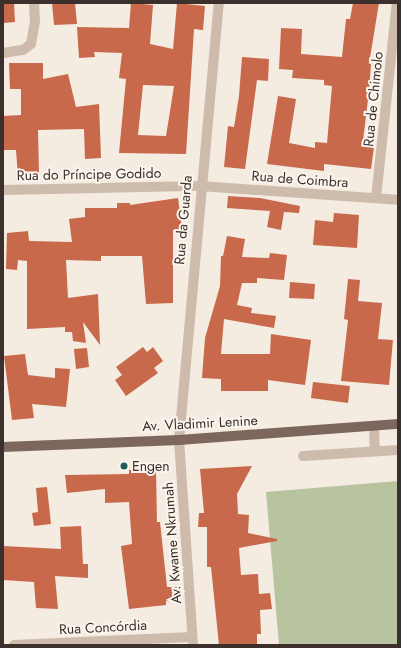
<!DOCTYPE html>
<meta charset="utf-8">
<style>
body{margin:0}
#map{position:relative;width:401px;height:648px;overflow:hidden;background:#f4ebe1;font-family:Jost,sans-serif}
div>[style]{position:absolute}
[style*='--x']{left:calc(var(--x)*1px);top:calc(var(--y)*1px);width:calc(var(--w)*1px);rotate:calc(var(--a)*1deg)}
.green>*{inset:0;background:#b8c4a0}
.building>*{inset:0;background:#c8694b}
.minor>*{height:10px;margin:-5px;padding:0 5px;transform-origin:5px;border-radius:5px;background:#cdbbac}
.major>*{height:10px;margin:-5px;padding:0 5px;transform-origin:5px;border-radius:5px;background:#7d675c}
.dots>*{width:11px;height:11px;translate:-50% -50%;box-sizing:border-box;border:2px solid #fbf5ee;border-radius:50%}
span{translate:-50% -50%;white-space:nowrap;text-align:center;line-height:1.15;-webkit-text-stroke:4px #fbf5ee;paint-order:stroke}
.street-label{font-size:14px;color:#3b302b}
.poi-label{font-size:14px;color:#3b302b}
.left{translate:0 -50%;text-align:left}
.frame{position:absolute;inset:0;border:4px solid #3b302b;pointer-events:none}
</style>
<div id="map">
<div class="green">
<div style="clip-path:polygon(398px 481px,398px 645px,279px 645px,266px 492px)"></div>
</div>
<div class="building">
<div style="clip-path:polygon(3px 3px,14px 3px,15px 22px,3px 23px)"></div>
<div style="clip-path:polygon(52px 3px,75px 3px,77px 24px,54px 25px)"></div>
<div style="clip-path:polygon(evenodd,131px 3px,153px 5px,150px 44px,173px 49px,177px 3px,205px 6px,203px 30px,194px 29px,186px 154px,119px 153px,126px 79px,119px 78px,122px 53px,94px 52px,95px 57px,79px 58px,77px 27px,129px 28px,131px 3px,143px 85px,174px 86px,166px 136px,138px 135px,143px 85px)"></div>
<div style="clip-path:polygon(353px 3px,379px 3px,369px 64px,371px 64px,369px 91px,363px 141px,364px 146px,374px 147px,371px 169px,324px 164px,324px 171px,267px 164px,278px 96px,296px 99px,289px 143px,315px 148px,315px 142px,327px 143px,332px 86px,324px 85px,324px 80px,292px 78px,293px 70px,279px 69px,281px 28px,302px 29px,301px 54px,342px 57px,346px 19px,350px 19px)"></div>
<div style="clip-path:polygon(242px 57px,269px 59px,268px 81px,257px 80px,245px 169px,224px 167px,228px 126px,234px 127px,239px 96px)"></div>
<div style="clip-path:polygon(9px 63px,43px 63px,43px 79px,68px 74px,76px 107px,99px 104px,101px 158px,85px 159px,84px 129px,38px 130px,39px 173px,36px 172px,36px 176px,18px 177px,16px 150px,3px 150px,3px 116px,21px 115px,21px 89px,10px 89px)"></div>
<div style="clip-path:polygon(228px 196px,260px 198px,300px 206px,299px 213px,284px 212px,281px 230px,267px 227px,270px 211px,227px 208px)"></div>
<div style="clip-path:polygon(178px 198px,182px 229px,173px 230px,173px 303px,146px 304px,142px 256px,101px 256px,101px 261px,66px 260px,68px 298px,98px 294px,100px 345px,83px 322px,86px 343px,73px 341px,72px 332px,65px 332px,65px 327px,27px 329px,27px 261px,18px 260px,17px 270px,6px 269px,7px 233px,28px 231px,29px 241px,72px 242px,69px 219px,85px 217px,85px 208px,117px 208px,117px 203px,130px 203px,130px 205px)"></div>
<div style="clip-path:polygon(334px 213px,359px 215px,357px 248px,313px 245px,315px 220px,333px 222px)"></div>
<div style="clip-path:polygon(227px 236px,245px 239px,242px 257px,269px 258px,270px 253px,287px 255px,284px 280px,257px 278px,257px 283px,242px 283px,237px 305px,252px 308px,251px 313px,276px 316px,274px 328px,224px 319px,221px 354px,270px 354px,271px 334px,311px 340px,305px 385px,268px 380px,268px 391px,221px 391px,221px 379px,202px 378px,205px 338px,220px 286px,221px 256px,223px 256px)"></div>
<div style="clip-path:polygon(348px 279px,360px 280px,358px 301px,382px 303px,378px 339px,393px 340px,389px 385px,341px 381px,348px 320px,344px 319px)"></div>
<div style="clip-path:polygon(290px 282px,315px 284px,314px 299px,289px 298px)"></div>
<div style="clip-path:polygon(143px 347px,147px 352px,153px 347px,163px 361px,154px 368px,158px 373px,126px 396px,115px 380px,122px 375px,116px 367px)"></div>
<div style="clip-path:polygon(87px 348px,89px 367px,76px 369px,74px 349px)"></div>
<div style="clip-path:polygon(25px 354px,28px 375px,55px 378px,55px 368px,70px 369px,66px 407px,32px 404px,34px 418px,12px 420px,4px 356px)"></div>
<div style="clip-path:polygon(313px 382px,350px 386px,348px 403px,311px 398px)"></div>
<div style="clip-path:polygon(252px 466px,237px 494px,238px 514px,249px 515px,248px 533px,277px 539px,277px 541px,239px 548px,241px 575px,258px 574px,259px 594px,270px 593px,272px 609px,260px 610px,261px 634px,257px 634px,257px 645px,219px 645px,211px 567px,207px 567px,207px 527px,198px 527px,199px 513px,204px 513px,200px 469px)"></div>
<div style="clip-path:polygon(129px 470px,156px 470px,157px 522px,160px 522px,167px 587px,177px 587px,177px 602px,166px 601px,166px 605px,129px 609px,121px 546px,132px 544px,129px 502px,105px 503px,105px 489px,67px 493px,65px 475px,129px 474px)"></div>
<div style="clip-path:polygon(47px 487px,51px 524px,34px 526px,32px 513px,38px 512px,36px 488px)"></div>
<div style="clip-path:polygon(81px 526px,83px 564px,88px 564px,88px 578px,55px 576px,58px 609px,36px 608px,34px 582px,3px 580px,3px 546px,61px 549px,60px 527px)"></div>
</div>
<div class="minor">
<div style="--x:3;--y:53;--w:20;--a:-9"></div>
<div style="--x:23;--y:50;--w:10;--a:-37"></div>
<div style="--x:31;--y:44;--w:22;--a:-80"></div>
<div style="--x:35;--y:22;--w:19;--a:-93"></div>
<div style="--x:3;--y:190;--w:197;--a:-1.2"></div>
<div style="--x:200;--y:186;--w:198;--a:4"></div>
<div style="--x:376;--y:198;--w:196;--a:-83.9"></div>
<div style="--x:374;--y:426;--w:24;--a:88"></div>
<div style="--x:303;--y:456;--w:95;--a:-3.6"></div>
<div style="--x:14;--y:645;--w:178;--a:-2.6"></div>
<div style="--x:193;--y:645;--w:205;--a:-93.9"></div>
<div style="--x:179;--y:440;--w:439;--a:-84.8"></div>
</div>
<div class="major">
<div style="--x:3;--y:447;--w:176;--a:-2.3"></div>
<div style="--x:179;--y:440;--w:220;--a:-4.2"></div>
</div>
<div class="dots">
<div style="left:124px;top:466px;background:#1f5a5e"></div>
</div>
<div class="street-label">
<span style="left:373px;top:99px;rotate:-84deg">Rua de Chimolo</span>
<span style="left:89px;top:174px;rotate:-1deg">Rua do Príncipe Godido</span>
<span style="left:300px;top:179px;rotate:4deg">Rua de Coimbra</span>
<span style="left:183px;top:220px;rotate:-85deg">Rua da Guarda</span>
<span style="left:200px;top:423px;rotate:-3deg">Av. Vladimir Lenine</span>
<span style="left:172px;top:543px;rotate:-94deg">Av. Kwame Nkrumah</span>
<span style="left:103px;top:627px;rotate:-3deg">Rua Concórdia</span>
</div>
<div class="poi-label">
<span class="left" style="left:132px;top:466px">Engen</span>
</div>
<div class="frame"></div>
</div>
